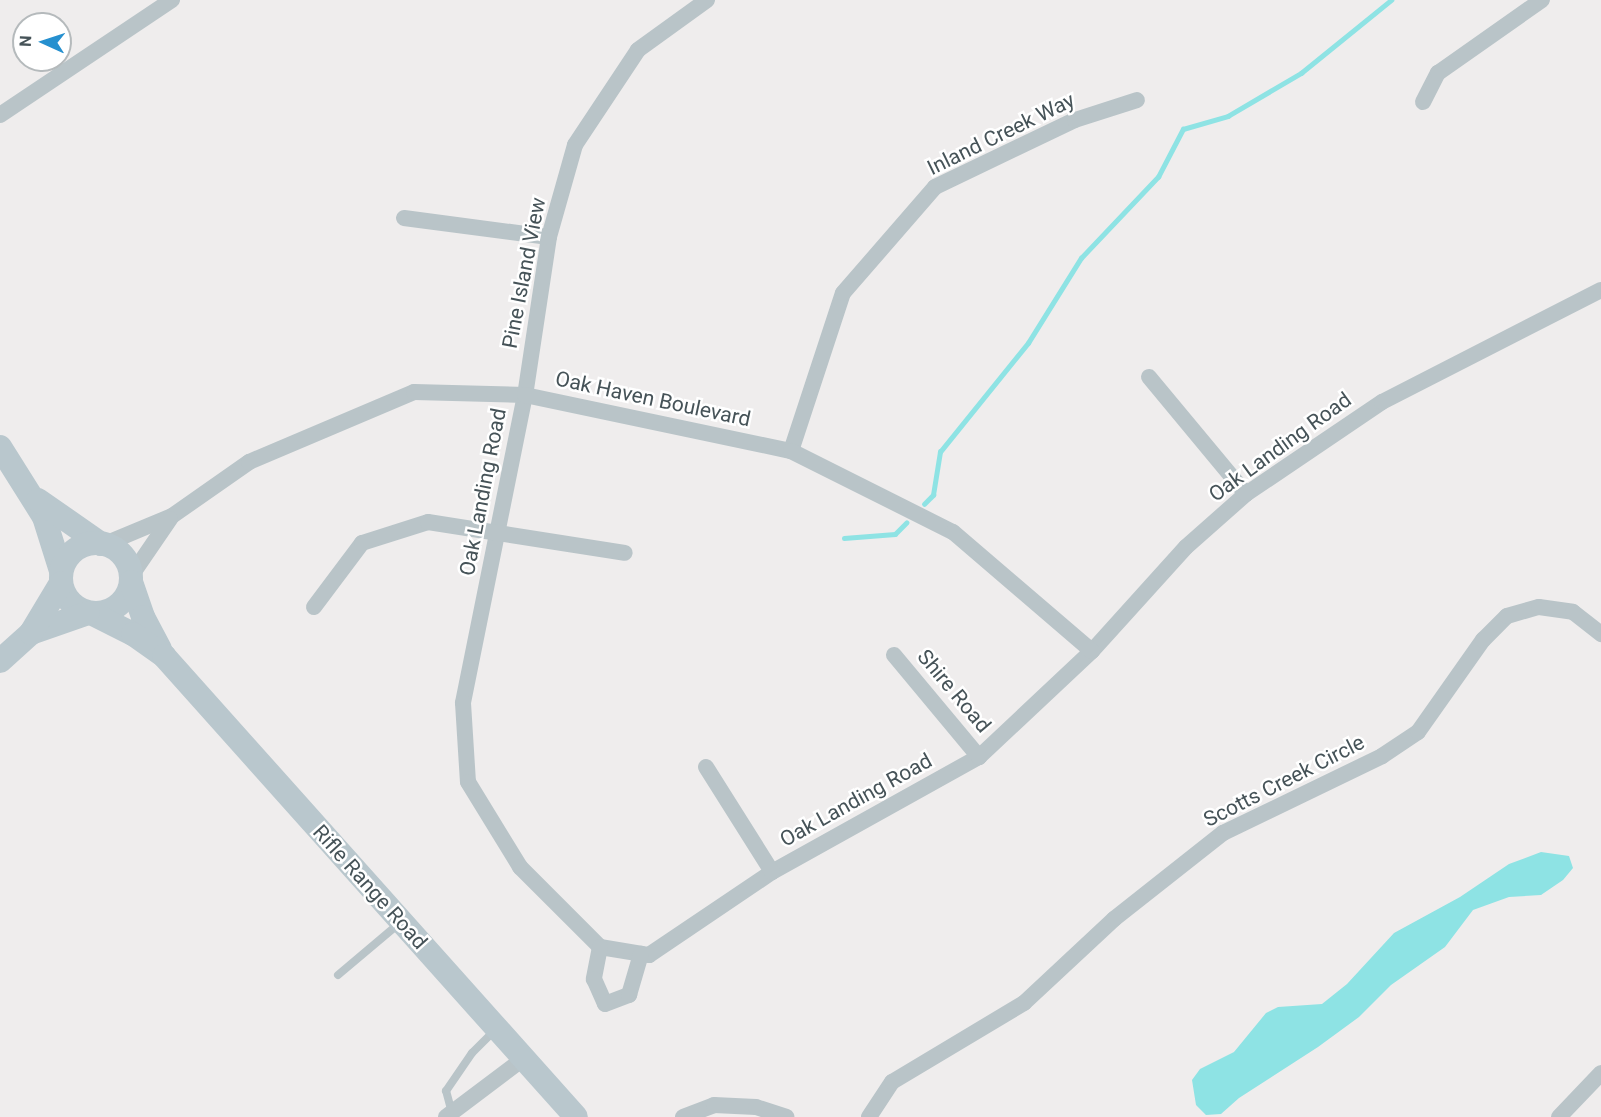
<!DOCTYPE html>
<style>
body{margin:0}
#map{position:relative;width:1601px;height:1117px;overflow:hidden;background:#efeded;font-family:Roboto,sans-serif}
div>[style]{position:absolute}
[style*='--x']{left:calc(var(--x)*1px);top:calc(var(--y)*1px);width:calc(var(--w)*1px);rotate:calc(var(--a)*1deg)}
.water>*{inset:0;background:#8ee3e4}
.stream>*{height:4.5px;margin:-2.25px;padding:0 2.25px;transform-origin:2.25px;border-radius:2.25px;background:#8ee3e4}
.service>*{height:8px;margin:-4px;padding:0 4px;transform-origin:4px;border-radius:4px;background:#b9c4c8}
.minor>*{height:16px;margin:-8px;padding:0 8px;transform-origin:8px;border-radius:8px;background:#b9c4c8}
.secondary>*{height:24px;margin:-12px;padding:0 12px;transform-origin:12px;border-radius:12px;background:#b9c7cd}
.secondary>.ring{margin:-12px;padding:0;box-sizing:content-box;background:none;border:24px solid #b9c7cd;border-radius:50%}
span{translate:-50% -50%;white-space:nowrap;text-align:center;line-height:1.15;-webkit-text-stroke:5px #fff;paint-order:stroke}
.street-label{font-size:21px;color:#465358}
.north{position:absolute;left:12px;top:12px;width:60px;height:60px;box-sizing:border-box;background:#fff;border:2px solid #b5babc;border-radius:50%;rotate:273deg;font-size:16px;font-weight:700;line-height:24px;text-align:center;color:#465358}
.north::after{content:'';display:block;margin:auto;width:21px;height:27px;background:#2690cf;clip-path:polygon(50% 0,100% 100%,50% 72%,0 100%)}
</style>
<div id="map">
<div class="water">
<div style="clip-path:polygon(1541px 852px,1569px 856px,1573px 868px,1563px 880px,1541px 895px,1509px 897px,1473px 910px,1445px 947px,1391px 985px,1359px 1017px,1318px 1047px,1239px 1098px,1221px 1114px,1206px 1115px,1196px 1105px,1192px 1080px,1200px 1069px,1234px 1052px,1266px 1013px,1278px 1007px,1322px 1004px,1347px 984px,1394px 933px,1460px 897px,1509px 864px)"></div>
</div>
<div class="stream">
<div style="--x:924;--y:504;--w:13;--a:-45"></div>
<div style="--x:933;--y:495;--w:44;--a:-80.8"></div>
<div style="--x:940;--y:452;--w:140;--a:-51.1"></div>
<div style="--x:1028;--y:343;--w:100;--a:-58.1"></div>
<div style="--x:1081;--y:258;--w:112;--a:-46.5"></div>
<div style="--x:1158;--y:177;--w:54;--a:-62.5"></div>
<div style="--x:1183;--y:129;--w:47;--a:-16.1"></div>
<div style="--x:1228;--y:116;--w:85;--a:-30.5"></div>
<div style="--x:1301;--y:73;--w:116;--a:-39"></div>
<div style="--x:844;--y:538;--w:51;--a:-4.5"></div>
<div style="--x:895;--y:534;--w:16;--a:-45"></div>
</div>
<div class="service">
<div style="--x:338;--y:975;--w:82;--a:-40.1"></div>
<div style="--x:452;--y:1113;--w:23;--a:-105"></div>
<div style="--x:446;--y:1091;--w:46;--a:-55.6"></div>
<div style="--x:472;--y:1053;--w:34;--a:-45"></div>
</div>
<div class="minor">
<div style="--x:707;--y:0;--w:85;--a:144.1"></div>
<div style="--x:638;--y:50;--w:114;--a:123.6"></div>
<div style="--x:575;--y:145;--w:96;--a:105.8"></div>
<div style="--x:549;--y:237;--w:160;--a:98.6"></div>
<div style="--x:525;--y:395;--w:314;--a:101.4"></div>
<div style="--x:463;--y:703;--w:79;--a:86.4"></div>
<div style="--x:468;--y:782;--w:100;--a:58.5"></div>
<div style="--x:520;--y:867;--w:113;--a:45"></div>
<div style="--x:600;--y:947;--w:50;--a:9.3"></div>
<div style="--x:649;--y:955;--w:148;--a:-34"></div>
<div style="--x:772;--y:872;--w:237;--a:-29.1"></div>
<div style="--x:979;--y:757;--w:155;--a:-43.2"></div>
<div style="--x:1092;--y:651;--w:140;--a:-47.9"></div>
<div style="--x:1186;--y:547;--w:80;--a:-41.5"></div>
<div style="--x:1246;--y:494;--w:164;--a:-34.1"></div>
<div style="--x:1382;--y:402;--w:246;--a:-27.1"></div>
<div style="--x:1423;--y:102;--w:33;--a:-63"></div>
<div style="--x:1438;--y:73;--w:127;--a:-35.1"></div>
<div style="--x:0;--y:115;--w:207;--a:-33.8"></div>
<div style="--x:404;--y:218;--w:146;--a:7.5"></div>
<div style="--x:1149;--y:377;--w:152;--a:50.3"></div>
<div style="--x:791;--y:451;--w:166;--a:-71.8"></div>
<div style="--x:843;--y:293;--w:140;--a:-49"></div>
<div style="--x:935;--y:187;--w:155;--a:-25.6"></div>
<div style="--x:1075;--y:120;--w:65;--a:-17.9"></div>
<div style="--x:105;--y:544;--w:73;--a:-22.7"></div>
<div style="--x:172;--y:516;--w:94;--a:-35"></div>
<div style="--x:249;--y:462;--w:179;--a:-23"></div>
<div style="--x:414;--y:392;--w:111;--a:1.5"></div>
<div style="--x:525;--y:395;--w:272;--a:11.9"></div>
<div style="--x:791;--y:451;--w:181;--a:26.6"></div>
<div style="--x:953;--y:532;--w:183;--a:40.6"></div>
<div style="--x:131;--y:576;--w:69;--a:-55.6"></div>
<div style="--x:314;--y:607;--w:80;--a:-53.1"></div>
<div style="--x:362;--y:543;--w:69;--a:-17.7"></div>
<div style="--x:428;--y:522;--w:199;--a:8.9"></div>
<div style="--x:894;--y:655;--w:133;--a:50.2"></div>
<div style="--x:706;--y:767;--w:124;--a:57.8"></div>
<div style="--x:600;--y:947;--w:33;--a:101"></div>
<div style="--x:594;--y:979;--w:27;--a:66"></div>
<div style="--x:605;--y:1004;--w:26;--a:-21"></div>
<div style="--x:629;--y:995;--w:43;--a:-73.7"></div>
<div style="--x:446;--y:1117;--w:96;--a:-37"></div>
<div style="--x:683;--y:1117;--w:33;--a:-21"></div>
<div style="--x:714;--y:1105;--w:42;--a:2.7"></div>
<div style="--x:756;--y:1107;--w:32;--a:18"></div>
<div style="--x:869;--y:1117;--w:42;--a:-56.7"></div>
<div style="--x:892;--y:1082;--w:154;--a:-30.9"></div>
<div style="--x:1024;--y:1003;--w:123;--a:-43"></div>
<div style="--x:1114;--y:919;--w:139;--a:-38.3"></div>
<div style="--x:1223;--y:833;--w:177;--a:-25.8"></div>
<div style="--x:1382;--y:756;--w:43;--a:-33.7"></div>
<div style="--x:1418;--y:732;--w:113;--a:-54.8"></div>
<div style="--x:1483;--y:640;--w:34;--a:-45"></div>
<div style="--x:1507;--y:616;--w:33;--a:-16"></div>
<div style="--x:1539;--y:607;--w:34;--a:8"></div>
<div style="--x:1573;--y:612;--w:36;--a:38"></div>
<div style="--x:1559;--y:1117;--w:61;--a:-46.3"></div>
</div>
<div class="secondary">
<div style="--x:0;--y:447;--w:83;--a:57.8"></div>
<div style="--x:44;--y:517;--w:57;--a:72.5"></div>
<div style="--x:38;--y:500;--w:77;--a:34.9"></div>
<div class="ring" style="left:61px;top:543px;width:46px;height:46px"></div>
<div style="--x:131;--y:582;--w:37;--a:71"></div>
<div style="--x:143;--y:617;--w:36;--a:62"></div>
<div style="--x:93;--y:614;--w:45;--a:26.6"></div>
<div style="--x:133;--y:634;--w:38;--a:35"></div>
<div style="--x:164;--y:656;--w:618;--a:48.21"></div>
<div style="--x:31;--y:633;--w:60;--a:-19.3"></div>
<div style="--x:0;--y:661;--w:42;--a:-42.1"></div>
<div style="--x:31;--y:633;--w:58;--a:-59"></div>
</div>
<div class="street-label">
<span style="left:1001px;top:134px;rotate:-26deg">Inland Creek Way</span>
<span style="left:524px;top:273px;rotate:-79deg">Pine Island View</span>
<span style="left:653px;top:399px;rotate:12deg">Oak Haven Boulevard</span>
<span style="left:1280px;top:447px;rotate:-36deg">Oak Landing Road</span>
<span style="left:483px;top:492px;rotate:-79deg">Oak Landing Road</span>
<span style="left:954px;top:691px;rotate:50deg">Shire Road</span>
<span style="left:1284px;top:781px;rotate:-27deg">Scotts Creek Circle</span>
<span style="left:856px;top:800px;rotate:-29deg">Oak Landing Road</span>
<span style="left:370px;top:887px;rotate:48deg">Rifle Range Road</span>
</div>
<div class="north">N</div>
</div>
